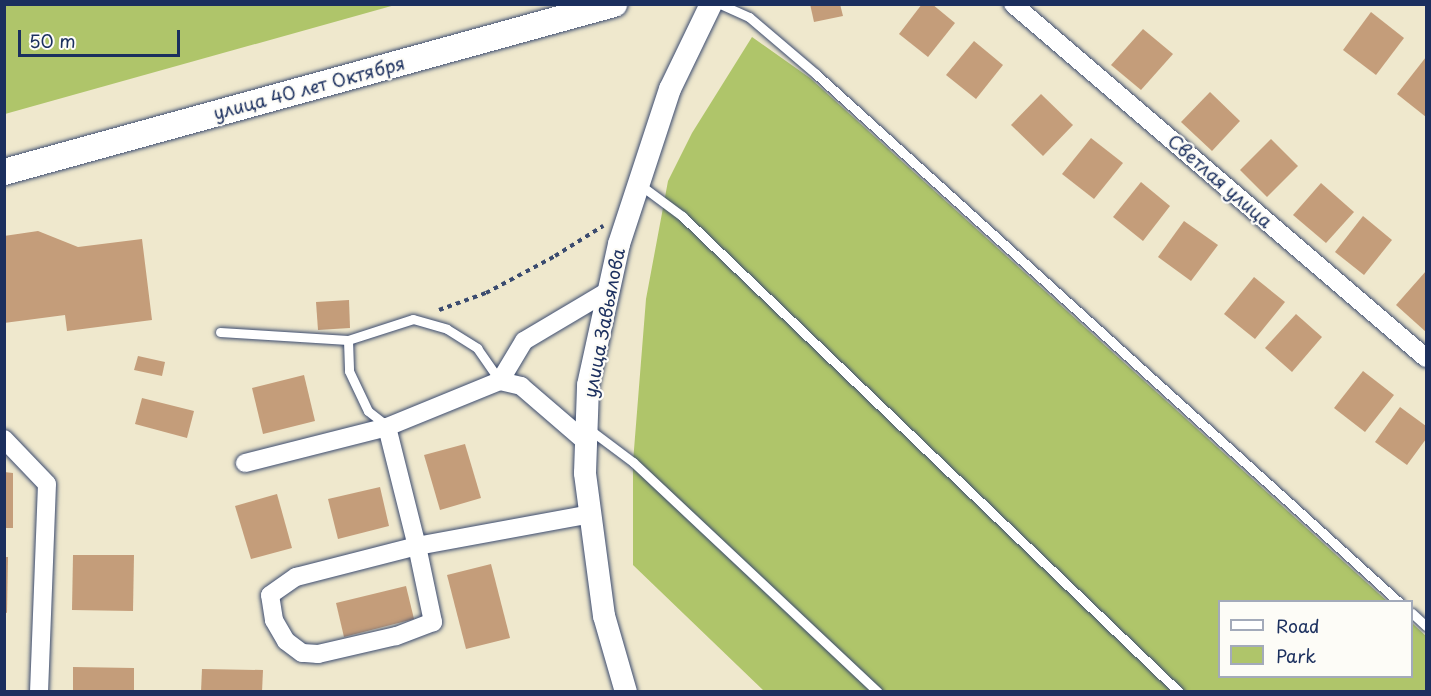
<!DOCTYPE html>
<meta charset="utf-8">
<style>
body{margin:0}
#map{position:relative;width:1431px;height:696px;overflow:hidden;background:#efe8cd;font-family:"Playpen Sans",sans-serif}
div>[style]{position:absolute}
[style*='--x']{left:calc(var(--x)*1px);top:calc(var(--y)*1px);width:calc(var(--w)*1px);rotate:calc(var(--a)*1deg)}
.green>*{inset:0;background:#afc56a}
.building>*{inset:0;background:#c49d7a}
.path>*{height:4px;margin-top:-2px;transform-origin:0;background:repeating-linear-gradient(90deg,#3b4b6f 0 4.5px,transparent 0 9px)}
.roads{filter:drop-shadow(0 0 2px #3b4b6f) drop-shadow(0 0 2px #3b4b6f)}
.service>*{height:9px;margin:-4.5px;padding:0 4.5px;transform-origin:4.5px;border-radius:4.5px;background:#fff}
.minor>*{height:18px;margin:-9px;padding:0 9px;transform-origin:9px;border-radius:9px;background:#fff}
.tertiary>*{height:22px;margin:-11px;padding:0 11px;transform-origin:11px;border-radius:11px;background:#fff}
.secondary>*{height:26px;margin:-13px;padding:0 13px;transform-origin:13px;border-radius:13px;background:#fff}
span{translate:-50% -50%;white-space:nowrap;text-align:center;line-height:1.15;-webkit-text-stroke:4.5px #fdfcf7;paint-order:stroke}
.street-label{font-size:18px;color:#1b2f5e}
.frame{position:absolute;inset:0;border:6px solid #1b2f5e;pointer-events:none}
.legend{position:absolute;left:1218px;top:600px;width:195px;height:78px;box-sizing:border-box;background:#fdfcf7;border:2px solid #a3aaba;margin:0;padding:8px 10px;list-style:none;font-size:18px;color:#1b2f5e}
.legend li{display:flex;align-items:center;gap:12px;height:30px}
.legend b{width:30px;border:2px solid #a3aaba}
.scale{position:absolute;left:18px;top:30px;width:162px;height:27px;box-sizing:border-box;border:3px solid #1b2f5e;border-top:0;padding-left:8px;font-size:18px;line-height:21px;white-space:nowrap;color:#1b2f5e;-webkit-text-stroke:4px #fdfcf7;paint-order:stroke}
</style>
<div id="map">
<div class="green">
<div style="clip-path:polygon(5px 4px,395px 4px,395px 5px,5px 114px)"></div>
<div style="clip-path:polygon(752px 37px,810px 78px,1387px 601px,1220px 602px,1220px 676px,1412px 676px,1412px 623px,1426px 636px,1426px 691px,764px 691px,633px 565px,633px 462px,646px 299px,668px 181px,692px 133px)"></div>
</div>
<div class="building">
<div style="clip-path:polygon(810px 4px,840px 4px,843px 16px,814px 22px)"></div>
<div style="clip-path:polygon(922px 4px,932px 4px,955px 23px,928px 57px,899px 34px)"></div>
<div style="clip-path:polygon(1371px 12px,1404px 38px,1376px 75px,1343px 50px)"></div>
<div style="clip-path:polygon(1143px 29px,1173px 54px,1141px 90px,1111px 65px)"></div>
<div style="clip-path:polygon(974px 41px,1003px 65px,976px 99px,946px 75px)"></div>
<div style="clip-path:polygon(1426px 57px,1426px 117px,1397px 94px)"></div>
<div style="clip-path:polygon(1210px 92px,1240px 121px,1212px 151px,1181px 122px)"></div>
<div style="clip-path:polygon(1041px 94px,1073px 125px,1043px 156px,1011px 125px)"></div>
<div style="clip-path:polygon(1091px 138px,1123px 163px,1094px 199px,1062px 174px)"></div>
<div style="clip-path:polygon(1271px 139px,1298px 166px,1267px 197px,1240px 170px)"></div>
<div style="clip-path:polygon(1141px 182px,1170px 206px,1143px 241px,1113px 217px)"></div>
<div style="clip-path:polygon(1321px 183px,1354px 212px,1326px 243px,1293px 215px)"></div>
<div style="clip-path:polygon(1363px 216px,1392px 240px,1364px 275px,1335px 252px)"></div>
<div style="clip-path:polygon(1184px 221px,1218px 245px,1191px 281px,1158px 257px)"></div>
<div style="clip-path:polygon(38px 231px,78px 247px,142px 239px,152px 320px,67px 331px,65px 315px,4px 323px,4px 236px)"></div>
<div style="clip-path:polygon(1426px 271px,1426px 332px,1396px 305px)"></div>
<div style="clip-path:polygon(1254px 277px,1285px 302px,1255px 339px,1224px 314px)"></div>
<div style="clip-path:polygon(349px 300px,350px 328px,318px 330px,316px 302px)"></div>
<div style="clip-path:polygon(1296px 314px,1322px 337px,1292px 372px,1265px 348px)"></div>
<div style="clip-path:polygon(138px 356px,165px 362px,162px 376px,134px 370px)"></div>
<div style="clip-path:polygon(1363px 371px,1394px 395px,1365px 432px,1334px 408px)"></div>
<div style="clip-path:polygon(304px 375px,315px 421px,263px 434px,252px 388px)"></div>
<div style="clip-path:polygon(142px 398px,194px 411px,187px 438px,135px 424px)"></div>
<div style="clip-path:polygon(1400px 407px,1426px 426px,1426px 439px,1407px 465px,1375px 442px)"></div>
<div style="clip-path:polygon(465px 444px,481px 498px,440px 510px,424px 455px)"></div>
<div style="clip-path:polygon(4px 472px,13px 473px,13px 528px,4px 528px)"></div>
<div style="clip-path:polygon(380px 487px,389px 526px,338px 539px,328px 499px)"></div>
<div style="clip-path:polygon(277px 494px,292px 548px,251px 559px,235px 506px)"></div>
<div style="clip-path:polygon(73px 555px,134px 555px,133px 611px,72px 610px)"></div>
<div style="clip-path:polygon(4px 557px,8px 557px,7px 613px,4px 612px)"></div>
<div style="clip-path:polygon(491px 564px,510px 638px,466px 649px,447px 575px)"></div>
<div style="clip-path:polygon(406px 586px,414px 619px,344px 637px,336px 603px)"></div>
<div style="clip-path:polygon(73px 667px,134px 668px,134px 692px,73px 692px)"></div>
<div style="clip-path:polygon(202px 669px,263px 670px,262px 692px,201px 692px)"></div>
</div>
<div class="path">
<div style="--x:439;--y:310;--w:50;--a:-19.9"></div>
<div style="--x:486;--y:293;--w:78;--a:-28.2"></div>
<div style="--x:555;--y:256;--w:57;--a:-32"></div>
</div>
<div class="roads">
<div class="service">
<div style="--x:720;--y:4;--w:32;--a:24"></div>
<div style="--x:749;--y:17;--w:88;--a:40.4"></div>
<div style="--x:816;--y:74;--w:787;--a:42.17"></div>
<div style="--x:639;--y:184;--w:54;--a:36.7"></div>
<div style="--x:682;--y:216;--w:688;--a:43.76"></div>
<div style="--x:220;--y:332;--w:128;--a:3.6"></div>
<div style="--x:348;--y:340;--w:68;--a:-17.9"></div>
<div style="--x:413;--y:319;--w:35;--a:16"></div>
<div style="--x:447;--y:329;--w:36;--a:32"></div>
<div style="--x:477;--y:348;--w:40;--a:55.1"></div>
<div style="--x:348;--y:340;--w:31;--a:88"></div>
<div style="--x:349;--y:371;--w:44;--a:64.6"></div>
<div style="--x:368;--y:411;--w:24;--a:38"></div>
<div style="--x:589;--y:429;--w:55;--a:36.9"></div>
<div style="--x:633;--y:462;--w:336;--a:43.2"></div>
<div style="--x:1412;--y:613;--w:19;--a:43"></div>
</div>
<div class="minor">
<div style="--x:1013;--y:4;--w:544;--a:40.6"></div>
<div style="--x:500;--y:381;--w:47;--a:-59"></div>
<div style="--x:524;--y:341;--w:100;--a:-30.7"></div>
<div style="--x:387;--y:427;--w:123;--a:75.9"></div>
<div style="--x:417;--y:546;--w:78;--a:78.1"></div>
<div style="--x:433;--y:622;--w:40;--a:159"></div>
<div style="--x:396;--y:636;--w:80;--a:167"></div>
<div style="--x:318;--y:654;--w:16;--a:-176"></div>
<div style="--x:302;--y:653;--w:20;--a:-143"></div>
<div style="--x:286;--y:641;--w:24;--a:-120"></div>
<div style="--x:274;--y:620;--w:25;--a:-99"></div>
<div style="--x:270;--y:595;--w:32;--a:-35"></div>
<div style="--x:296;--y:577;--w:125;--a:-14.4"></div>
<div style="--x:417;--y:546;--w:177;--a:-10.4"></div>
<div style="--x:4;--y:439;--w:62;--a:46.3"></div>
<div style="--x:47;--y:484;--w:208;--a:92.2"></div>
<div style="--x:245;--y:463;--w:146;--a:-14.2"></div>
<div style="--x:387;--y:427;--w:122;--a:-22.2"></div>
<div style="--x:500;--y:381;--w:22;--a:13"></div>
<div style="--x:521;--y:386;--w:86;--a:40.7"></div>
</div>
<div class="tertiary">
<div style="--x:626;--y:692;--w:79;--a:-106.1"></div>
<div style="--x:604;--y:616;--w:144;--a:-97.6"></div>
<div style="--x:585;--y:473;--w:88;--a:-88"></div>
<div style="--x:588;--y:385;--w:144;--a:-77.6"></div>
<div style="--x:619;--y:244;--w:163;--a:-71.8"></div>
<div style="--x:670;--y:89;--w:94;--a:-64.2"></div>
</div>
<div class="secondary">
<div style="--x:4;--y:172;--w:633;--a:-15.4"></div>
</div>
</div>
<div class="street-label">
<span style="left:309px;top:88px;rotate:-15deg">улица 40 лет Октября</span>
<span style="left:1220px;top:181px;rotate:41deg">Светлая улица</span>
<span style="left:604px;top:323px;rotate:-79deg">улица Завьялова</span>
</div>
<div class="frame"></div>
<ul class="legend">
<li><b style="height:8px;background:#fff"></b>Road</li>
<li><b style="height:16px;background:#afc56a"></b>Park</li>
</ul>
<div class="scale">50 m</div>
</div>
